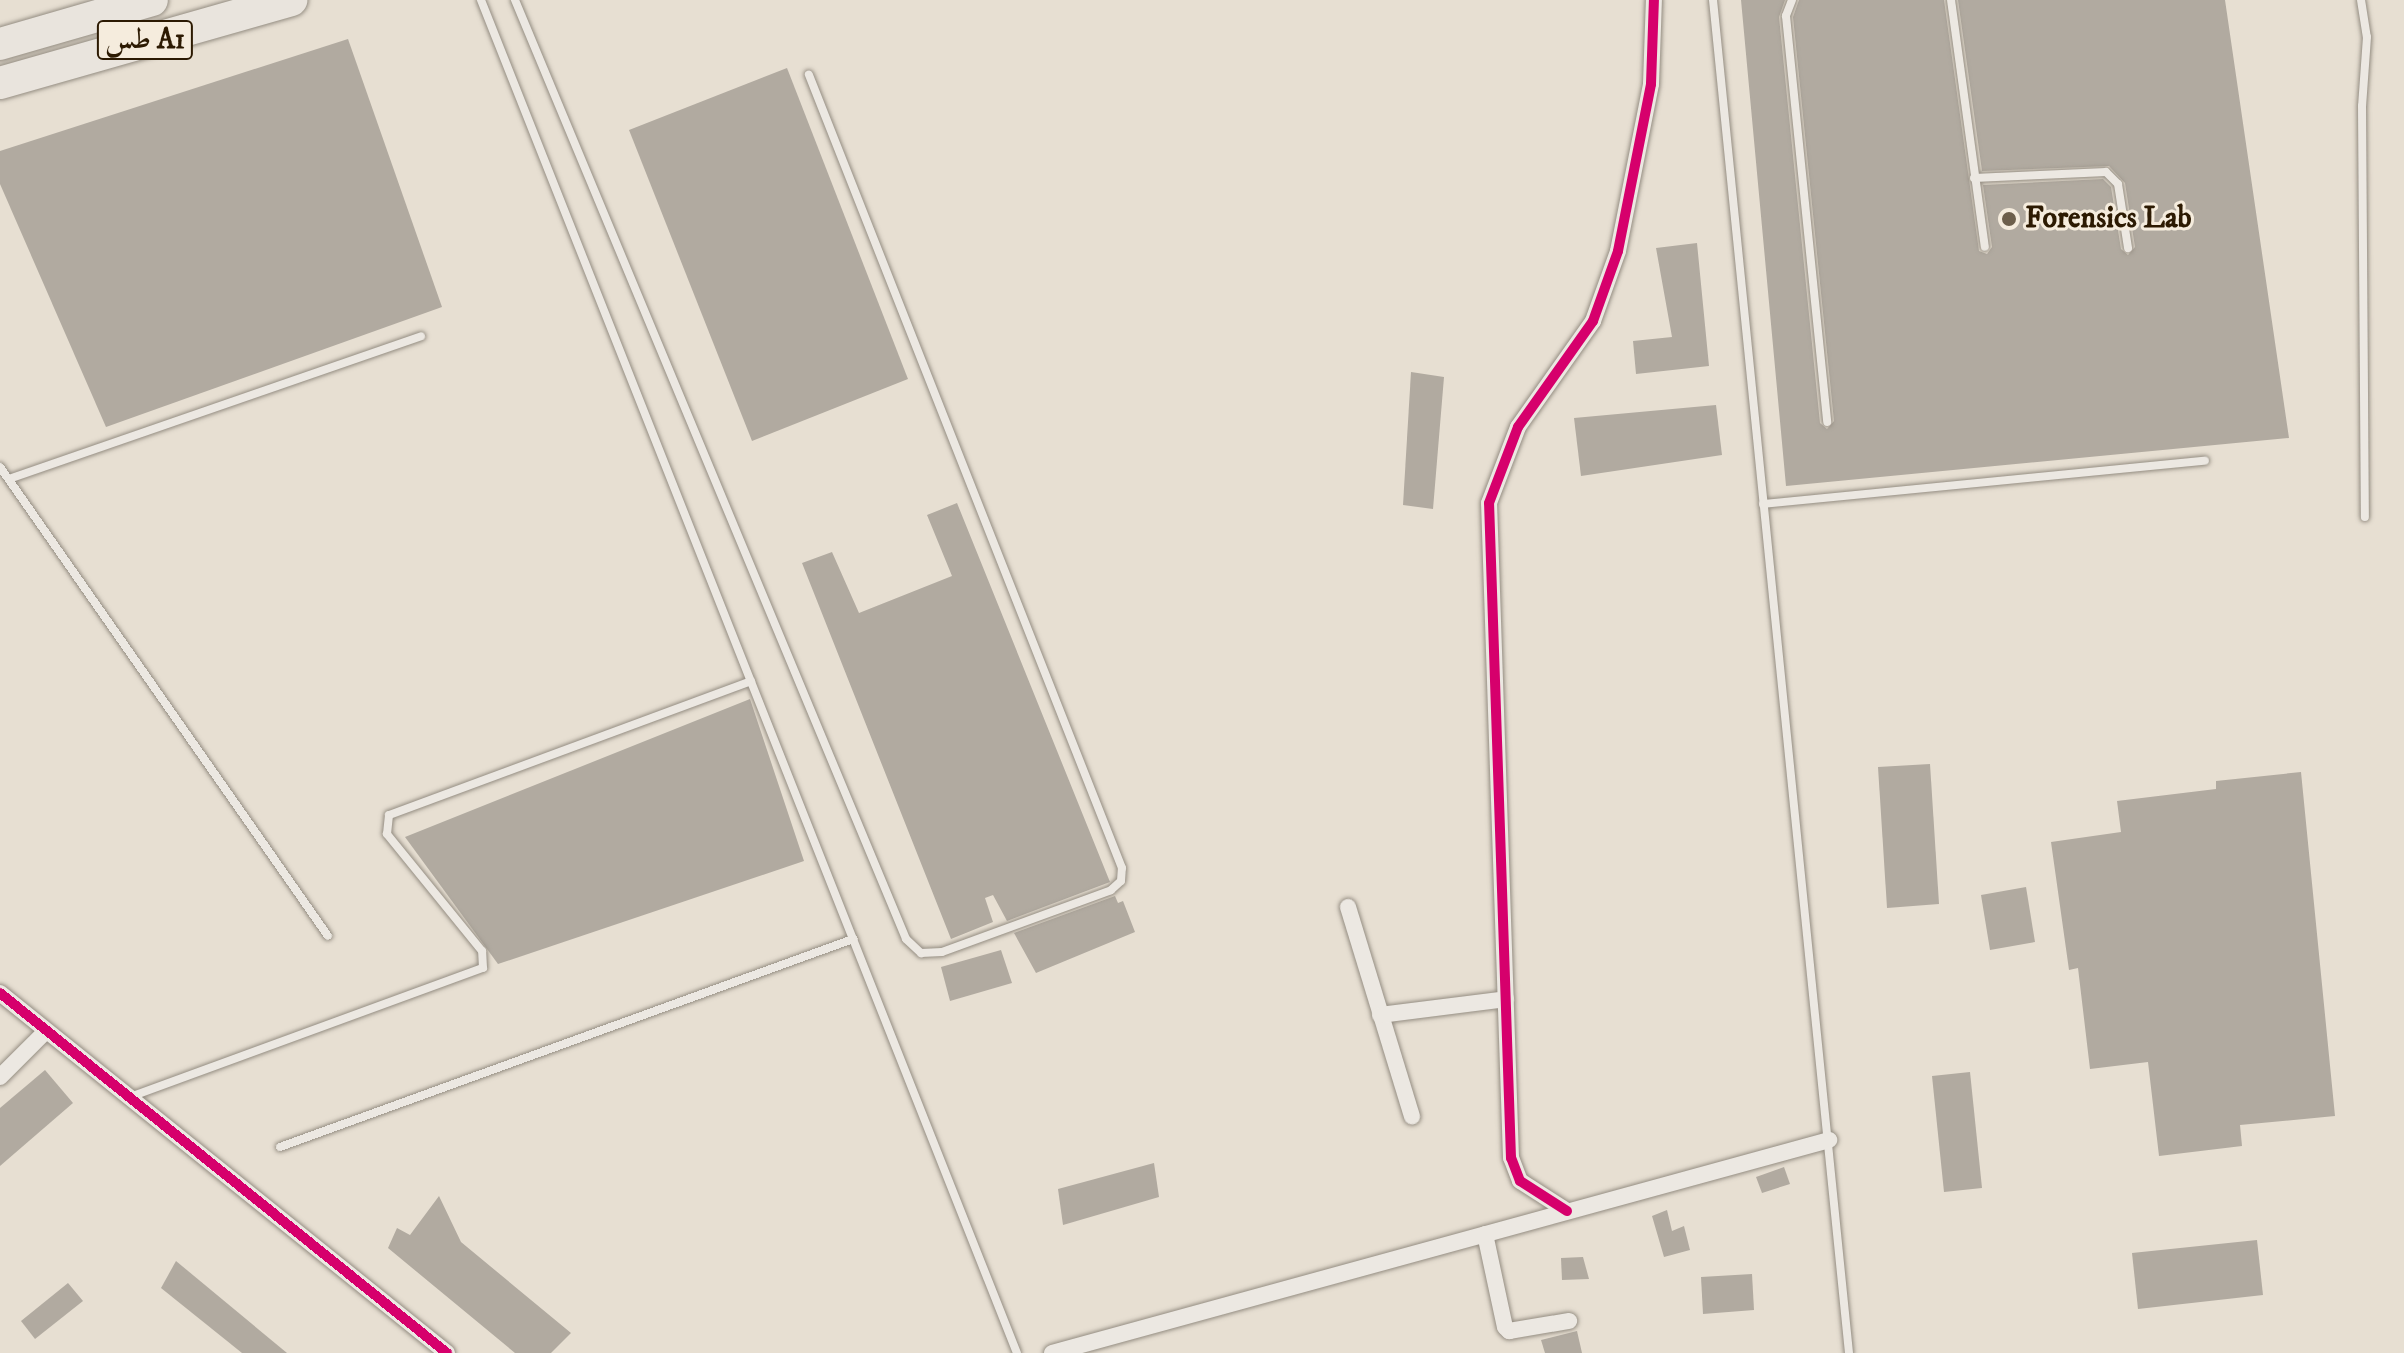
<!DOCTYPE html>
<meta charset="utf-8">
<style>
body{margin:0}
#map{position:relative;width:2404px;height:1353px;overflow:hidden;background:#e7dfd2;font-family:"IM FELL DW Pica",Amiri,serif}
div>[style]{position:absolute}
[style*='--x']{left:calc(var(--x)*1px);top:calc(var(--y)*1px);width:calc(var(--w)*1px);rotate:calc(var(--a)*1deg)}
.building>*{inset:0;background:#b1aaa0}
.roads{filter:drop-shadow(0 0 2px #948d82) drop-shadow(0 0 2px #948d82)}
.lane>*{height:8px;margin:-4px;padding:0 4px;transform-origin:4px;border-radius:4px;background:#ece8e2}
.street>*{height:16px;margin:-8px;padding:0 8px;transform-origin:8px;border-radius:8px;background:#ece8e2}
.highway>*{height:32px;margin:-16px;padding:0 16px;transform-origin:16px;border-radius:16px;background:#e9e4dd}
.cycleway>*{height:10px;margin:-5px;padding:0 5px;transform-origin:5px;border-radius:5px;background:#d6006c}
.dots>*{width:22px;height:22px;translate:-50% -50%;box-sizing:border-box;border:4px solid #f5ecdd;border-radius:50%}
span{translate:-50% -50%;white-space:nowrap;text-align:center;line-height:1.15;-webkit-text-stroke:6px #f5ecdd;paint-order:stroke}
.shield-label span{padding:2px 6px;background:#f5ecdd;border:2px solid;border-radius:6px;-webkit-text-stroke-width:0}
.shield-label{font-size:28px;color:#2c1a02;font-weight:700}
.poi-label{font-size:30px;color:#2c1a02;font-weight:700}
.left{translate:0 -50%;text-align:left}
</style>
<div id="map">
<div class="building">
<div style="clip-path:polygon(1741px 0,1785px 0,1779px 17px,1820px 423px,1827px 429px,1834px 421px,1793px 17px,1799px 0,1944px 0,1979px 251px,1987px 254px,1992px 247px,1983px 185px,2103px 179px,2111px 187px,2121px 249px,2128px 255px,2135px 247px,2125px 183px,2109px 166px,1982px 171px,1958px 0,2225px 0,2289px 438px,1786px 486px)"></div>
<div style="clip-path:polygon(348px 39px,442px 307px,106px 427px,0 184px,0 151px)"></div>
<div style="clip-path:polygon(787px 68px,908px 379px,752px 441px,629px 130px)"></div>
<div style="clip-path:polygon(1697px 243px,1709px 366px,1636px 374px,1633px 341px,1672px 337px,1656px 248px)"></div>
<div style="clip-path:polygon(1411px 372px,1444px 377px,1433px 509px,1403px 505px)"></div>
<div style="clip-path:polygon(1716px 405px,1722px 455px,1581px 476px,1574px 418px)"></div>
<div style="clip-path:polygon(957px 503px,1110px 882px,1007px 921px,993px 895px,985px 898px,993px 922px,951px 939px,802px 563px,832px 552px,859px 613px,952px 576px,927px 515px)"></div>
<div style="clip-path:polygon(750px 699px,804px 861px,498px 964px,405px 837px)"></div>
<div style="clip-path:polygon(1930px 764px,1939px 904px,1887px 908px,1878px 767px)"></div>
<div style="clip-path:polygon(2301px 772px,2335px 1116px,2240px 1125px,2242px 1146px,2159px 1156px,2148px 1062px,2090px 1069px,2078px 968px,2069px 970px,2051px 842px,2121px 832px,2117px 801px,2216px 789px,2216px 781px)"></div>
<div style="clip-path:polygon(2026px 887px,2035px 942px,1990px 950px,1981px 895px)"></div>
<div style="clip-path:polygon(1115px 896px,1118px 903px,1123px 901px,1135px 932px,1036px 973px,1014px 933px)"></div>
<div style="clip-path:polygon(1001px 950px,1012px 983px,950px 1001px,941px 967px)"></div>
<div style="clip-path:polygon(45px 1070px,73px 1103px,0 1166px,0 1108px)"></div>
<div style="clip-path:polygon(1970px 1072px,1982px 1188px,1944px 1192px,1932px 1076px)"></div>
<div style="clip-path:polygon(1154px 1163px,1159px 1197px,1063px 1225px,1058px 1189px)"></div>
<div style="clip-path:polygon(1784px 1167px,1790px 1184px,1762px 1193px,1756px 1177px)"></div>
<div style="clip-path:polygon(439px 1196px,461px 1242px,571px 1333px,551px 1353px,515px 1353px,388px 1248px,397px 1228px,410px 1235px)"></div>
<div style="clip-path:polygon(1667px 1210px,1672px 1231px,1684px 1226px,1690px 1250px,1664px 1257px,1652px 1216px)"></div>
<div style="clip-path:polygon(2257px 1240px,2263px 1295px,2138px 1309px,2132px 1253px)"></div>
<div style="clip-path:polygon(1583px 1257px,1589px 1279px,1562px 1280px,1561px 1258px)"></div>
<div style="clip-path:polygon(176px 1261px,287px 1353px,242px 1353px,161px 1288px)"></div>
<div style="clip-path:polygon(1752px 1274px,1754px 1310px,1703px 1314px,1701px 1277px)"></div>
<div style="clip-path:polygon(68px 1283px,83px 1301px,35px 1339px,21px 1321px)"></div>
<div style="clip-path:polygon(1577px 1331px,1582px 1353px,1545px 1353px,1541px 1340px)"></div>
</div>
<div class="roads">
<div class="lane">
<div style="--x:481;--y:0;--w:1455;--a:68.39"></div>
<div style="--x:515;--y:0;--w:1017;--a:67.39"></div>
<div style="--x:906;--y:939;--w:21;--a:43"></div>
<div style="--x:921;--y:953;--w:21;--a:-3"></div>
<div style="--x:942;--y:952;--w:180;--a:-20.1"></div>
<div style="--x:1111;--y:890;--w:13;--a:-42"></div>
<div style="--x:1121;--y:881;--w:13;--a:-86"></div>
<div style="--x:1122;--y:868;--w:853;--a:-111.54"></div>
<div style="--x:1713;--y:0;--w:1360;--a:84.26"></div>
<div style="--x:1792;--y:0;--w:17;--a:111"></div>
<div style="--x:1786;--y:16;--w:408;--a:84.2"></div>
<div style="--x:1951;--y:0;--w:249;--a:82.2"></div>
<div style="--x:2361;--y:0;--w:37;--a:81"></div>
<div style="--x:2367;--y:37;--w:69;--a:94.1"></div>
<div style="--x:2362;--y:106;--w:411;--a:89.6"></div>
<div style="--x:1974;--y:178;--w:132;--a:-2.6"></div>
<div style="--x:2106;--y:172;--w:17;--a:45"></div>
<div style="--x:2118;--y:184;--w:65;--a:81.1"></div>
<div style="--x:0;--y:467;--w:572;--a:55.03"></div>
<div style="--x:9;--y:479;--w:436;--a:-19.1"></div>
<div style="--x:1763;--y:504;--w:444;--a:-5.6"></div>
<div style="--x:130;--y:1097;--w:376;--a:-20.1"></div>
<div style="--x:483;--y:968;--w:17;--a:-93"></div>
<div style="--x:482;--y:951;--w:151;--a:-129.1"></div>
<div style="--x:387;--y:834;--w:19;--a:-84"></div>
<div style="--x:389;--y:815;--w:386;--a:-20.3"></div>
<div style="--x:280;--y:1147;--w:610;--a:-19.95"></div>
</div>
<div class="street">
<div style="--x:1348;--y:907;--w:219;--a:73"></div>
<div style="--x:0;--y:993;--w:574;--a:38.85"></div>
<div style="--x:1380;--y:1015;--w:127;--a:-7.2"></div>
<div style="--x:0;--y:1077;--w:65;--a:-45"></div>
<div style="--x:1567;--y:1211;--w:56;--a:-147.4"></div>
<div style="--x:1520;--y:1181;--w:25;--a:-111"></div>
<div style="--x:1511;--y:1158;--w:655;--a:-91.92"></div>
<div style="--x:1489;--y:503;--w:81;--a:-69.1"></div>
<div style="--x:1518;--y:427;--w:130;--a:-54.7"></div>
<div style="--x:1593;--y:321;--w:74;--a:-70.3"></div>
<div style="--x:1618;--y:251;--w:170;--a:-78.8"></div>
<div style="--x:1651;--y:84;--w:84;--a:-88"></div>
<div style="--x:1485;--y:1234;--w:95;--a:77.9"></div>
<div style="--x:1505;--y:1327;--w:6;--a:45"></div>
<div style="--x:1509;--y:1331;--w:61;--a:-9.5"></div>
<div style="--x:1052;--y:1353;--w:806;--a:-15.33"></div>
</div>
<div class="highway">
<div style="--x:0;--y:44;--w:158;--a:-16.1"></div>
<div style="--x:0;--y:83;--w:303;--a:-15.9"></div>
</div>
</div>
<div class="cycleway">
<div style="--x:0;--y:993;--w:574;--a:38.85"></div>
<div style="--x:1567;--y:1211;--w:56;--a:-147.4"></div>
<div style="--x:1520;--y:1181;--w:25;--a:-111"></div>
<div style="--x:1511;--y:1158;--w:655;--a:-91.92"></div>
<div style="--x:1489;--y:503;--w:81;--a:-69.1"></div>
<div style="--x:1518;--y:427;--w:130;--a:-54.7"></div>
<div style="--x:1593;--y:321;--w:74;--a:-70.3"></div>
<div style="--x:1618;--y:251;--w:170;--a:-78.8"></div>
<div style="--x:1651;--y:84;--w:84;--a:-88"></div>
</div>
<div class="dots">
<div style="left:2009px;top:219px;background:#6d5f4b"></div>
</div>
<div class="shield-label">
<span style="left:145px;top:40px">طس A1</span>
</div>
<div class="poi-label">
<span class="left" style="left:2025px;top:219px">Forensics Lab</span>
</div>
</div>
